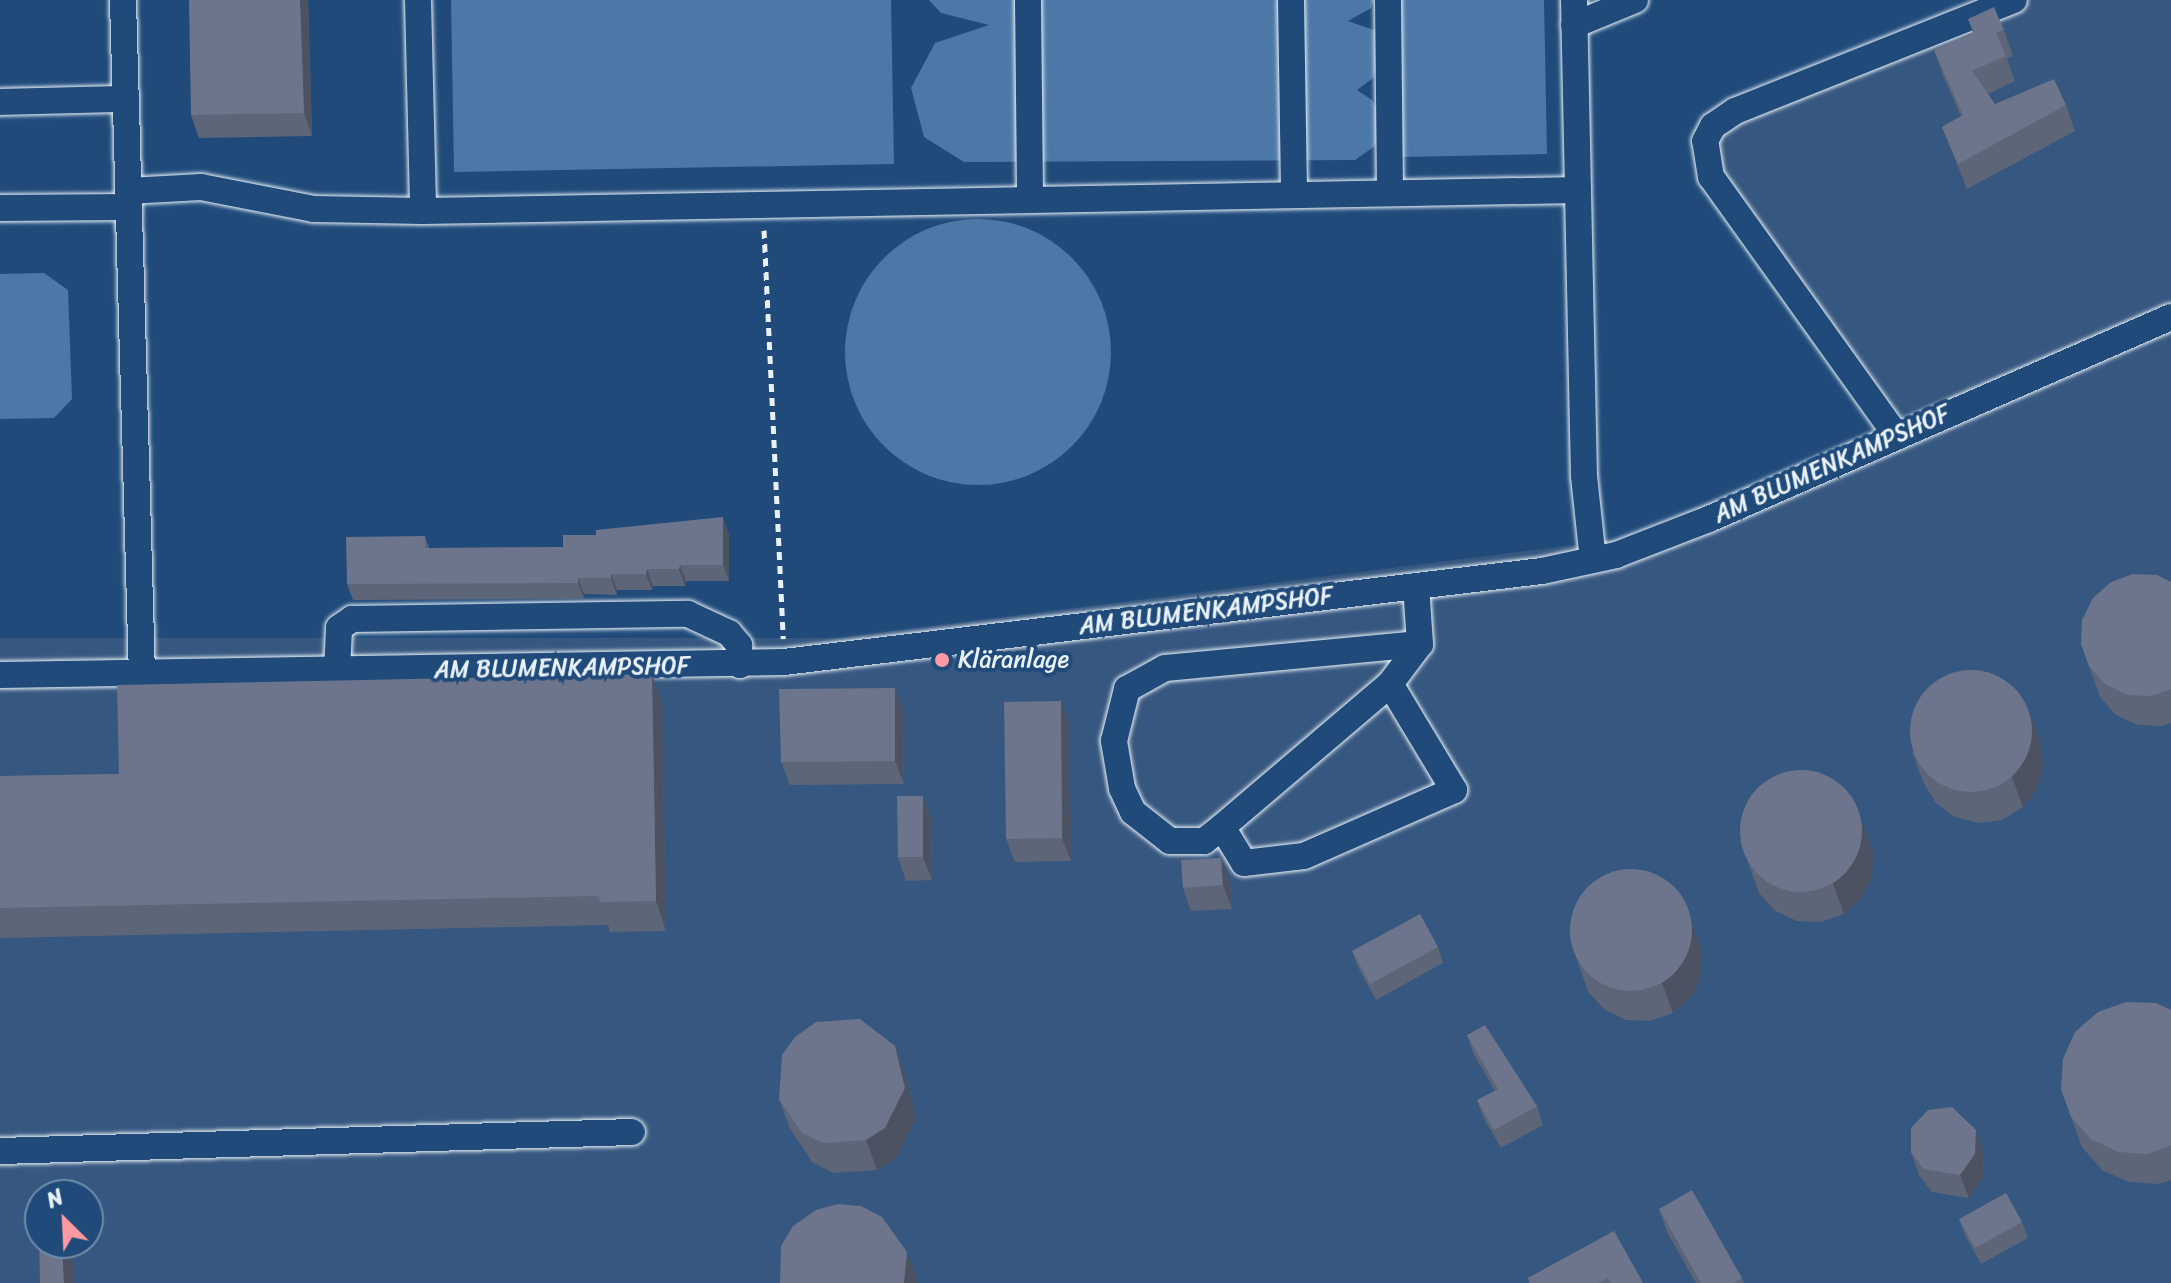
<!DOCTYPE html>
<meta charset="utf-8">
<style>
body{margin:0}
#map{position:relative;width:2171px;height:1283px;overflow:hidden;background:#1f4a7a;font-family:Sriracha,sans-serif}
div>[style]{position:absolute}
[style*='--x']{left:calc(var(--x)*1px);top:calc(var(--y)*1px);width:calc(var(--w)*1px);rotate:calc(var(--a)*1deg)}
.built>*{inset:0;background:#36577f}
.water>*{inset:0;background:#4c78a7}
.round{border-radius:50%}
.path>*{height:5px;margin-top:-2.5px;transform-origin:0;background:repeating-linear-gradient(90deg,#e8f1f8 0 8px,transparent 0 14px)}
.roads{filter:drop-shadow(0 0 2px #e8f1f8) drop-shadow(0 0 2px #e8f1f8)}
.minor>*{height:26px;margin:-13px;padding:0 13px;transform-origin:13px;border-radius:13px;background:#1f4a7a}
.wall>*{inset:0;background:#5d6578}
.shaded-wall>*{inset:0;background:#4c5262}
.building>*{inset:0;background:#6c758c}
.dots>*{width:22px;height:22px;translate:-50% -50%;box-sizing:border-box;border:4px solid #1f4a7a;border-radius:50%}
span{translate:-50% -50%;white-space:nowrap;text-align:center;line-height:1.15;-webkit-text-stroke:8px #1f4a7a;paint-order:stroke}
.street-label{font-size:24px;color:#e8f1f8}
.poi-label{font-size:24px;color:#e8f1f8}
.left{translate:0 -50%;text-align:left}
.north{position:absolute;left:24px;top:1179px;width:80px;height:80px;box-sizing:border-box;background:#1f4a7a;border:2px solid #6f8dac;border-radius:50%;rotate:336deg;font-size:22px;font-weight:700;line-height:32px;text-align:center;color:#e8f1f8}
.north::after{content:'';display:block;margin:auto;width:28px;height:36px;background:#ff9aa2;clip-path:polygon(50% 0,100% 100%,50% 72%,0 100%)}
</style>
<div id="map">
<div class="built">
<div style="clip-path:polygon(evenodd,2029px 0,2171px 0,2171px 1283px,0 1283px,0 638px,837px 638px,1676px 532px,1896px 434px,1711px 177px,1713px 126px,2029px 0,40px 1195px,88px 1195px,88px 1243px,40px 1243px,40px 1195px)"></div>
</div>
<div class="water">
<div style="clip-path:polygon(451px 0,891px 0,894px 164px,454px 172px)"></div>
<div style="clip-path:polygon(929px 0,1374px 0,1371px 8px,1348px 21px,1374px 30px,1382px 53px,1373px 78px,1357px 90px,1372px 100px,1383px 121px,1375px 146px,1355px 160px,964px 162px,924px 137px,911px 88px,935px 43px,989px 25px,941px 13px)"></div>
<div style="clip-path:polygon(1399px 0,1544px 0,1547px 154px,1402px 157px)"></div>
<div class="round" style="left:845px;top:219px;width:266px;height:266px"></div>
<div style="clip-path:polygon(44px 273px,68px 290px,72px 399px,54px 418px,0 419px,0 274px)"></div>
</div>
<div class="path">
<div style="--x:764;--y:230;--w:409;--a:87.3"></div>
</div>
<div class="roads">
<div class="minor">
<div style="--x:123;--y:0;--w:674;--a:88.39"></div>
<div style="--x:418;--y:0;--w:211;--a:88.6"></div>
<div style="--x:1028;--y:0;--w:200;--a:89.4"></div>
<div style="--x:1291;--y:0;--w:195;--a:89.1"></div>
<div style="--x:1388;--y:0;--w:193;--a:89.4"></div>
<div style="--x:1574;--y:0;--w:476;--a:88.8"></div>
<div style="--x:1584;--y:476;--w:84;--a:83.9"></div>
<div style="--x:1574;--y:25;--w:66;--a:-22.3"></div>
<div style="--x:0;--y:102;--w:126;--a:-1.4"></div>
<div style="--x:128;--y:191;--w:73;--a:-3.1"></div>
<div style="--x:201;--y:187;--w:115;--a:11"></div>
<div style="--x:314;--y:209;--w:109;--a:1.1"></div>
<div style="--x:423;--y:211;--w:1155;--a:-1.04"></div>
<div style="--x:0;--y:208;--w:129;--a:-0.4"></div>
<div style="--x:1896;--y:435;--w:317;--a:-125.6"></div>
<div style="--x:1711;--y:177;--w:36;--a:-99"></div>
<div style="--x:1705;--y:141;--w:17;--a:-62"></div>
<div style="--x:1713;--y:126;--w:27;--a:-34"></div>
<div style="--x:1735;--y:111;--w:300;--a:-21.7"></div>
<div style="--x:337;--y:671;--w:43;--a:-87.3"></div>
<div style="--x:339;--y:628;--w:16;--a:-35"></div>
<div style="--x:352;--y:619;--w:336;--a:-0.9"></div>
<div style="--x:688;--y:614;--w:45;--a:24.9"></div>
<div style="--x:729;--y:633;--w:16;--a:50"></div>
<div style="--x:739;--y:645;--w:20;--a:87"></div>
<div style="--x:0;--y:675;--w:784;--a:-0.95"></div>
<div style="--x:784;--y:662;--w:763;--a:-6.85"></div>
<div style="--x:1542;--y:571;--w:76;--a:-12.2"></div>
<div style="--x:1616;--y:555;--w:100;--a:-21.2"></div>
<div style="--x:1709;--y:519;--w:504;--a:-23.62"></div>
<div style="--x:1390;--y:684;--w:221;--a:139.6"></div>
<div style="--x:1222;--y:827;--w:42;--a:58.6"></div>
<div style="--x:1244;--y:863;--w:60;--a:-6.7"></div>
<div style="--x:1304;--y:856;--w:164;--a:-23.7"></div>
<div style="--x:1454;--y:790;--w:124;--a:-121.1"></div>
<div style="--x:1390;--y:684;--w:50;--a:-53.1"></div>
<div style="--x:1420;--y:644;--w:58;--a:-93.9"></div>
<div style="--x:1222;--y:827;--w:23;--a:142"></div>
<div style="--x:1204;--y:841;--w:34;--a:180"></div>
<div style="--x:1170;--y:841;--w:47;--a:-141.9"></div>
<div style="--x:1133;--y:812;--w:26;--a:-115"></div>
<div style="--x:1122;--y:788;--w:48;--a:-99.7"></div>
<div style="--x:1114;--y:741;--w:54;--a:-76"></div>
<div style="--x:1127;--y:689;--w:43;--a:-28.9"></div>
<div style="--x:1165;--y:668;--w:256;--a:-5.4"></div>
<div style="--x:0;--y:1151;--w:632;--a:-1.72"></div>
</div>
</div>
<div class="wall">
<div style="clip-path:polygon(308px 0,312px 136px,199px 138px,191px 115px)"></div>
<div style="clip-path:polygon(1968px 19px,2004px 30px,2013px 56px,2007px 59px,2015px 81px,1988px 94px,1995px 104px,2066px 105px,2075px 131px,1967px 189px,1942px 127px,1961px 116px,1943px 76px,1934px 50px,1973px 33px)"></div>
<div style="clip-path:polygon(729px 534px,729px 581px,686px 581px,685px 586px,653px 586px,652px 590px,617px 590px,617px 595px,584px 594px,584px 599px,353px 600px,347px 584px,425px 536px,429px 548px,563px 547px,596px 535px)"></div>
<div style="clip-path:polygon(2171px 582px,2171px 723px,2162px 726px,2138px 725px,2116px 715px,2100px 697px,2081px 644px)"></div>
<div style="clip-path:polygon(662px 704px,666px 931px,610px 932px,608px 925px,0 938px,0 776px,119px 774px)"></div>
<div style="clip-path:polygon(903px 711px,904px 784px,790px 785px,781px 762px)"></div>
<div style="clip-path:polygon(1069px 724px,1071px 861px,1015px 862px,1006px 839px)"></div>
<div style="clip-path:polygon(2040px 741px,2043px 765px,2037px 788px,2023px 807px,2002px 820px,1978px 823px,1955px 817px,1936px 803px,1923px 782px,1912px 752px)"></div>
<div style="clip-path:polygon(923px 796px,931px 819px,932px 880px,906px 881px,898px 857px)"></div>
<div style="clip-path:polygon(1740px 840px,1873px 852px,1872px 877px,1861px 898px,1844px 914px,1821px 922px,1797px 921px,1775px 911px,1759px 893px)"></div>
<div style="clip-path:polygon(1230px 881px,1232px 909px,1191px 911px,1183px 888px)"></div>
<div style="clip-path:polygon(1570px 939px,1702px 952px,1701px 975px,1691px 997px,1673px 1013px,1650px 1021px,1626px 1020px,1605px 1010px,1588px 992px)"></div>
<div style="clip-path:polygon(1438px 947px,1443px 963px,1376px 1000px,1358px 967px,1352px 951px)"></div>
<div style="clip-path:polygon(2171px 1010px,2171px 1180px,2159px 1184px,2129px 1182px,2102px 1170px,2082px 1147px,2061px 1089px)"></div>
<div style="clip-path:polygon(1467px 1035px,1537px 1106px,1543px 1125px,1501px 1148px,1484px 1119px,1477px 1100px,1495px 1091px,1473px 1053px)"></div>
<div style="clip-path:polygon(895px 1046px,906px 1076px,916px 1118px,896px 1158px,877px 1170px,834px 1173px,813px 1163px,790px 1129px,779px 1099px)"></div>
<div style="clip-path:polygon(1911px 1152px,1984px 1154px,1983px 1177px,1969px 1198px,1932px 1192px,1919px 1175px)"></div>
<div style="clip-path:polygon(1659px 1209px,1742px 1278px,1744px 1283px,1696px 1283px,1667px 1232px)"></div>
<div style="clip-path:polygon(1959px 1219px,2022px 1222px,2028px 1238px,1981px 1264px,1965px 1235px)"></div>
<div style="clip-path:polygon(1614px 1231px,1643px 1283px,1529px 1283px,1528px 1278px)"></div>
</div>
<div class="shaded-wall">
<div style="clip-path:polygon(300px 0,308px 0,312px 136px,304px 113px)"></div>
<div style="clip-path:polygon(723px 517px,729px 534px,729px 581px,723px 565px)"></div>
<div style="clip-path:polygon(680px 565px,686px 581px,685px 586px,679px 569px)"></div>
<div style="clip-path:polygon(647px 569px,653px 586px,652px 590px,646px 574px)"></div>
<div style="clip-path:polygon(611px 574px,617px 590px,617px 595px,611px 578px)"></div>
<div style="clip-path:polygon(578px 578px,584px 594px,584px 599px,578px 583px)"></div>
<div style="clip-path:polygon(652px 674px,662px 704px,666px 931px,656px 901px)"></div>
<div style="clip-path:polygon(895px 688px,903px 711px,904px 784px,895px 761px)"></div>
<div style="clip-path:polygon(1061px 701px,1069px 724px,1071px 861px,1062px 838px)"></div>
<div style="clip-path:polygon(2029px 711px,2040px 741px,2043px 765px,2037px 788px,2023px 807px,2012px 777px)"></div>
<div style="clip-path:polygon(923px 796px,931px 819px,932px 880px,923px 857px)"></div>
<div style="clip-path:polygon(1854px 800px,1873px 852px,1872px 877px,1861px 898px,1844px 914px,1833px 884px)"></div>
<div style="clip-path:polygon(1221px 858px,1230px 881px,1232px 909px,1223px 885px)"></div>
<div style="clip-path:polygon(1684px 899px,1702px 952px,1701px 975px,1691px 997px,1673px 1013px,1662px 983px)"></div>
<div style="clip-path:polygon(895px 1046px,906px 1076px,916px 1118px,896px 1158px,877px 1170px,866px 1140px)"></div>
<div style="clip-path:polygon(1976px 1130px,1984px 1154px,1983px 1177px,1969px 1198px,1960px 1175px)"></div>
<div style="clip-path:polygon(62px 1243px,65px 1243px,73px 1264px,74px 1283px,64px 1283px)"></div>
<div style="clip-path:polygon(907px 1252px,918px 1283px,904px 1283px)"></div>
</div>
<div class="building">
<div style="clip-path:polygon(189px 0,300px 0,304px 113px,191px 115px)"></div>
<div style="clip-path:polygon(1994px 7px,2004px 30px,1996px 33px,2006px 56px,1972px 71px,1995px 104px,2054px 79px,2066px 105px,1958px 164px,1942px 127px,1963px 115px,1934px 50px,1974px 32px,1968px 19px)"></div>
<div style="clip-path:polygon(723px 517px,723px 565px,680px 565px,679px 569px,647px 569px,646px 574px,611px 574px,611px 578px,578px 578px,578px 583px,347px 584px,346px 537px,425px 536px,425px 548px,563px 547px,563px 535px,596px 535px,596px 530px)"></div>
<div style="clip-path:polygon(2133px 574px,2157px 575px,2171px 582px,2171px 689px,2151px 696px,2127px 695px,2105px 684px,2089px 666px,2081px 644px,2082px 620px,2093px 598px,2111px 582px)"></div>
<div class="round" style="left:1910px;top:670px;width:122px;height:122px"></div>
<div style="clip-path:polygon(652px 674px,656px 901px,600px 902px,599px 896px,0 908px,0 776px,119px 774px,117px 685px)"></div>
<div style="clip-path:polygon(895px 688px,895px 761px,781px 762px,779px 689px)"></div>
<div style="clip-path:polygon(1061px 701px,1062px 838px,1006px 839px,1004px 702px)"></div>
<div class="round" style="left:1740px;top:770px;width:122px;height:122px"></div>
<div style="clip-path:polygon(897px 796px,923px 796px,923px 857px,898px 857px)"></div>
<div style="clip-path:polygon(1221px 858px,1223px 885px,1183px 888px,1181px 860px)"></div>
<div class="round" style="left:1570px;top:869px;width:122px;height:122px"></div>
<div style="clip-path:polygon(1420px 914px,1438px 947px,1370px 984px,1352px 951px)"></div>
<div style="clip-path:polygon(2126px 1002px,2156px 1003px,2171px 1010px,2171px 1145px,2148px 1154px,2118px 1152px,2091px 1139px,2071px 1117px,2061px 1089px,2063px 1059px,2075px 1032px,2098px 1012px)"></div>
<div style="clip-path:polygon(860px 1019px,895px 1046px,905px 1088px,885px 1128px,866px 1140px,823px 1143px,802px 1133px,779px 1099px,782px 1055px,795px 1037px,816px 1022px)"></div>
<div style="clip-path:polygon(1485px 1025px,1537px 1106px,1494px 1130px,1477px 1100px,1498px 1089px,1467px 1035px)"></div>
<div style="clip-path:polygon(1952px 1107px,1976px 1130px,1975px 1154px,1960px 1175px,1924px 1169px,1911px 1152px,1911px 1128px,1928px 1110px)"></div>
<div style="clip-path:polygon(1692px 1190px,1742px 1278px,1734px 1283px,1701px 1283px,1659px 1209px)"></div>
<div style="clip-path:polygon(2006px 1193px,2022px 1222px,1975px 1248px,1959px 1219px)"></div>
<div style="clip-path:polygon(838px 1204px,861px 1206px,882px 1217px,907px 1252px,904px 1283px,780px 1283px,781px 1246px,793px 1226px,816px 1210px)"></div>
<div style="clip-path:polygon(1614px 1231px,1643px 1283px,1611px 1283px,1608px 1278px,1598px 1283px,1530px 1283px,1528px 1278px)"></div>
<div style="clip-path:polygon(39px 1235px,40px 1235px,40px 1243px,62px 1243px,64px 1283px,40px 1283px)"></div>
</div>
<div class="dots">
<div style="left:942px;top:660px;background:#ff9aa2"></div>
</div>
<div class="street-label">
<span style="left:1832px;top:464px;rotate:-24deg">AM BLUMENKAMPSHOF</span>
<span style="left:1206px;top:611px;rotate:-7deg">AM BLUMENKAMPSHOF</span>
<span style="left:562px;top:668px;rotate:-1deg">AM BLUMENKAMPSHOF</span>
</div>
<div class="poi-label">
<span class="left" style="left:958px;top:660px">Kläranlage</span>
</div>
<div class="north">N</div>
</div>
